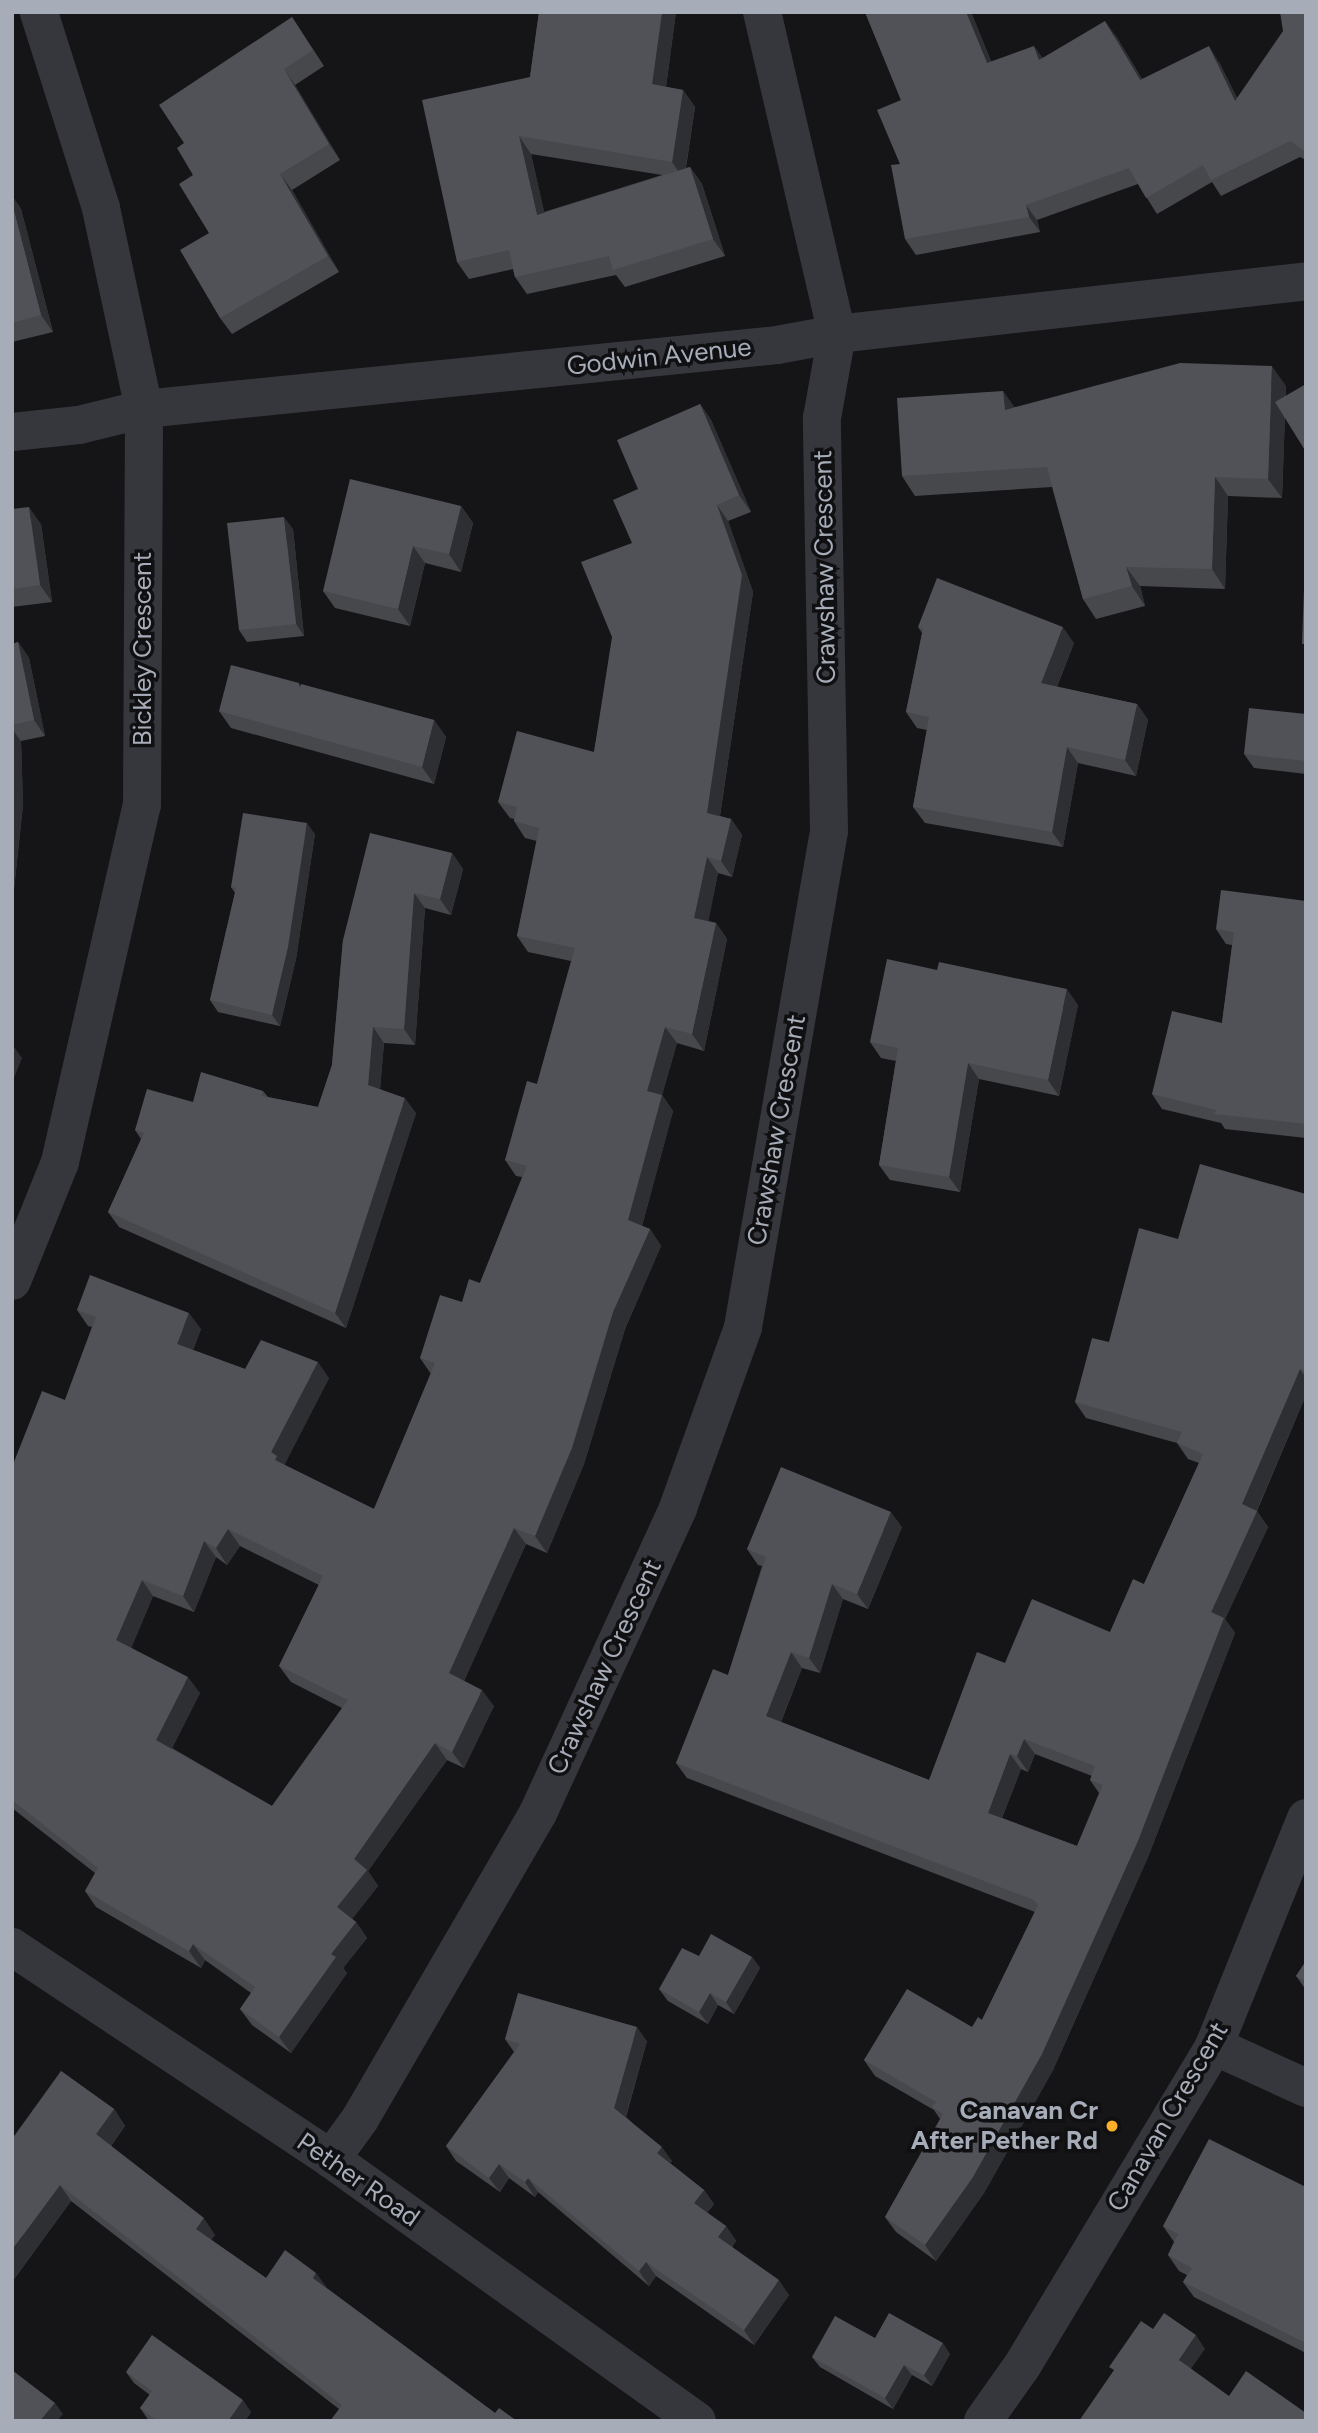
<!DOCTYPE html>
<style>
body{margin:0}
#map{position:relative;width:1318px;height:2433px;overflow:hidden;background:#151517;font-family:Figtree,sans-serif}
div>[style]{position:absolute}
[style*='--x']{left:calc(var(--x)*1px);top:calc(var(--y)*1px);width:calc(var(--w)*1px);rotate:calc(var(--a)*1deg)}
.minor>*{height:38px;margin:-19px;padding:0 19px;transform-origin:19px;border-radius:19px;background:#36373d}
.wall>*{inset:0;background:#46484c}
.shaded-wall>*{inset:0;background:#2e2f32}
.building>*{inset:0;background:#515258}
.dots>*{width:19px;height:19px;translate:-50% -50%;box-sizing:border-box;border:4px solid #101012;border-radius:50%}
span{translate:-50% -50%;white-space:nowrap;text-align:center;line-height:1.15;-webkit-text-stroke:7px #101012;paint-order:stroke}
.street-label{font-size:26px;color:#a6acb8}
.poi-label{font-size:26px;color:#a6acb8;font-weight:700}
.right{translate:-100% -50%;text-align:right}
.frame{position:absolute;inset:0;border:14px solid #a6acb8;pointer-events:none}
</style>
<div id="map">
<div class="minor">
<div style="--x:12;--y:432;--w:67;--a:-6"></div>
<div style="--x:79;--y:425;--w:67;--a:-13.8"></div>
<div style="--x:144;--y:409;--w:636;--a:-5.77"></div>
<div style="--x:777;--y:345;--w:61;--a:-10.4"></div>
<div style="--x:837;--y:334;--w:472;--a:-6.4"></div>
<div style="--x:12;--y:1281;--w:128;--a:-68"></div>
<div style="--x:60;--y:1162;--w:366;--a:-77.1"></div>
<div style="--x:142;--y:805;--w:396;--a:-89.7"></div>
<div style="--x:144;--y:409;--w:206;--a:-102.1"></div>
<div style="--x:101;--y:208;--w:206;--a:-107.6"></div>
<div style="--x:12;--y:1947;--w:383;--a:33.6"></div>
<div style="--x:331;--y:2159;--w:450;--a:35.6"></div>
<div style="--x:1214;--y:2046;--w:101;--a:24.5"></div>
<div style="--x:331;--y:2159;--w:49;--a:-54.1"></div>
<div style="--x:360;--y:2119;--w:354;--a:-59.8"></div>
<div style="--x:538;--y:1813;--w:336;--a:-65.3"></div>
<div style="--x:678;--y:1508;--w:192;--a:-70.2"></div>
<div style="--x:743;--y:1327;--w:503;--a:-80.16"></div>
<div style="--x:829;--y:831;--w:413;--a:-91"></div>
<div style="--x:822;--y:418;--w:85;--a:-79.9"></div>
<div style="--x:837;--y:334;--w:331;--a:-103.1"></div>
<div style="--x:983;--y:2421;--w:67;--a:-54.7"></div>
<div style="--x:1022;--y:2366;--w:373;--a:-59"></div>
<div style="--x:1214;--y:2046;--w:246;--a:-68"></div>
</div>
<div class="wall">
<div style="clip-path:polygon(evenodd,539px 12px,676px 12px,666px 87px,683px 90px,695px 107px,686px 168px,690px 167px,702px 184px,725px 256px,625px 287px,616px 275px,527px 294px,515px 277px,513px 269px,469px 279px,457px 262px,530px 77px,539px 12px,531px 154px,662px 175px,544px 212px,531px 154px)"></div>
<div style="clip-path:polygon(865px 12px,971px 12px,991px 61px,1042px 58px,1116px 36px,1142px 79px,1219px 62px,1237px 98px,1306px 12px,1306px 160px,1300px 157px,1221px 196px,1212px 182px,1157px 214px,1138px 184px,1037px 220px,1040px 232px,916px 255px,905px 239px,900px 164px,901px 100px)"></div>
<div style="clip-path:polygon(292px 17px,324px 66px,295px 85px,340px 160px,292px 190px,339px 272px,232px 334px,220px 318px,209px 233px,184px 143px)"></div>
<div style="clip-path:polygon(12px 196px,21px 209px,53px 332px,12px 342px)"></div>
<div style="clip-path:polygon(1286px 386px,1282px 498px,1228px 496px,1225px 589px,1140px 586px,1145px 606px,1096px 619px,1083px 599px,1052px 487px,915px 496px,902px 476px,1003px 391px,1014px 407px)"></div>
<div style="clip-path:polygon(evenodd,700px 404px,711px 420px,751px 512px,728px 521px,753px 592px,720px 816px,731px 819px,742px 835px,732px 877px,718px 873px,708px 921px,716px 923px,727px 939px,704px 1051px,677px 1043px,662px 1095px,673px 1111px,642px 1226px,650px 1229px,661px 1246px,625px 1329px,584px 1464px,547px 1553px,526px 1544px,464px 1681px,494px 1706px,464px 1768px,447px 1760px,368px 1871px,378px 1886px,352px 1919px,356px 1922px,367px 1938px,343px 1968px,347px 1973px,291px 2053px,252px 2025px,240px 2009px,251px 1993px,205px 1960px,201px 1968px,96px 1907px,85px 1891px,95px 1873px,12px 1808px,12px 1467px,65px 1400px,92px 1327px,88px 1326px,77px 1310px,201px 1329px,193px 1350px,245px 1369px,329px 1378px,284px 1465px,374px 1509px,431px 1374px,420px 1358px,462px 1302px,480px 1283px,522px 1177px,516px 1176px,505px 1160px,537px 1084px,571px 961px,528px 952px,517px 936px,537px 841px,525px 838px,514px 821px,514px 819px,510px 818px,498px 802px,594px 752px,632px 543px,638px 489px,700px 404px,240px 1546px,319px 1585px,279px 1666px,291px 1682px,342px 1708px,272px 1806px,172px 1748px,200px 1693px,131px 1648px,153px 1596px,194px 1612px,216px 1557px,227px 1565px,240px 1546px)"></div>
<div style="clip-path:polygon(461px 506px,473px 523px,461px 572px,425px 563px,410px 626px,335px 608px,323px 591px)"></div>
<div style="clip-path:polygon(12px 509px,41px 524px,52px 602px,12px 607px)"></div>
<div style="clip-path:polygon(293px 529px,304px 636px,247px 642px,239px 630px)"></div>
<div style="clip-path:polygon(918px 627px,1074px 643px,1057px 687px,1137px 704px,1148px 720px,1136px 776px,1078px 763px,1063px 847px,925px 823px,913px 807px,927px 730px,917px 728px,906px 712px,922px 633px)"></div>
<div style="clip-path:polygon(18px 642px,29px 658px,45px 736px,21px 741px,23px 805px,14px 889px,12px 889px,12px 644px)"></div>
<div style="clip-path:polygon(299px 683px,300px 686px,434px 720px,446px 737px,434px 784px,231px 728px,219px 711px)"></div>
<div style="clip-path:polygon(1306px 714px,1306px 774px,1254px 768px,1244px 754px)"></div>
<div style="clip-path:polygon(315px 834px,296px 959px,280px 1026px,218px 1012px,210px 1000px,235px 893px,231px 887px)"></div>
<div style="clip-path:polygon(452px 853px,463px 869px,451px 915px,425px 908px,415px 1045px,384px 1043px,380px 1089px,416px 1113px,346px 1328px,119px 1227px,108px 1212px,141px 1139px,135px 1130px,193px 1102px,263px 1091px,268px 1097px,318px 1107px,332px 1065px,343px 940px)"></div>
<div style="clip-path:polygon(1306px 901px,1306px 1138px,1225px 1129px,1221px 1123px,1162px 1109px,1152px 1094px,1222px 1023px,1232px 945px,1226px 944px,1216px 929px)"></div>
<div style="clip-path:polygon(1078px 1005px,1059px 1096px,979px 1079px,960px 1192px,890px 1180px,879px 1165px,896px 1061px,881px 1058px,870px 1042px)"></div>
<div style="clip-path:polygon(evenodd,1306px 1194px,1306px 1395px,1257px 1511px,1268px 1527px,1225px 1619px,1235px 1633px,1148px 1857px,1053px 2070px,984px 2193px,936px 2261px,896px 2232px,885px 2217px,940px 2119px,934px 2110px,875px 2076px,864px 2060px,972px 2027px,982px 2020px,1035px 1912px,687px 1778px,676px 1763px,728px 1675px,762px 1566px,758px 1565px,747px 1549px,902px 1527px,868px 1609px,843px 1599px,820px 1673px,802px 1668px,781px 1722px,929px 1780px,1005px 1663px,1110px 1632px,1144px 1584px,1199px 1463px,1188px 1459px,1177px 1443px,1086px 1418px,1075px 1402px,1109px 1342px,1178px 1239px,1306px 1194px,1035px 1754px,1092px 1776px,1090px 1780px,1099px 1793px,1077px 1846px,1002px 1818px,1021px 1769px,1028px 1772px,1035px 1754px)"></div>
<div style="clip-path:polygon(699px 1956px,752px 1957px,760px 1968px,734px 2014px,718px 2005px,708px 2024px,668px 2001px,659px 1989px)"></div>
<div style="clip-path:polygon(1306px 1961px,1306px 1990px,1296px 1976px)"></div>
<div style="clip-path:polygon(505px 2039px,647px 2041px,626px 2117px,672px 2161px,670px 2163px,704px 2190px,714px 2204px,707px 2213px,726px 2226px,736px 2241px,732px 2247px,789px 2295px,754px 2345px,656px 2276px,649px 2286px,538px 2192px,535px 2197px,509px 2178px,500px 2192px,456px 2161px,446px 2146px,514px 2052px)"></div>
<div style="clip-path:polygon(61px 2071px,114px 2109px,125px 2126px,111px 2146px,215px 2235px,211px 2240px,266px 2278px,328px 2289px,495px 2413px,517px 2421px,339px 2409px,71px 2201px,12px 2282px)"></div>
<div style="clip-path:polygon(1306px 2187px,1306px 2353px,1194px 2297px,1183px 2282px,1187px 2275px,1179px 2271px,1168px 2255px,1174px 2242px,1163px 2226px)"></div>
<div style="clip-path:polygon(875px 2338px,950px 2354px,932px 2386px,912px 2375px,893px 2409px,820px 2367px,812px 2357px)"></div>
<div style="clip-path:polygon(126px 2372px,251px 2412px,245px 2421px,149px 2421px,140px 2408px,150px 2395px,134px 2383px)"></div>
</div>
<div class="shaded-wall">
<div style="clip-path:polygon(662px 12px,676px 12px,664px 102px,652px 84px)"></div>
<div style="clip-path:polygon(966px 12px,971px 12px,998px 78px,987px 63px)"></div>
<div style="clip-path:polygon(1105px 21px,1116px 36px,1151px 95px,1140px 80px)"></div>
<div style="clip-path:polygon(1034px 46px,1045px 61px,1039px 60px)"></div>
<div style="clip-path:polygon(1209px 46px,1219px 62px,1246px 116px,1235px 101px)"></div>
<div style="clip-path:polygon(284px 69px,295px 85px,340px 160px,329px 144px)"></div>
<div style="clip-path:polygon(683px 90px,695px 107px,684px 179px,672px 162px)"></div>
<div style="clip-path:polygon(519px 136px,531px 154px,549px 232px,537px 215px)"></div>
<div style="clip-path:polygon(690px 167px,702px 184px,725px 256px,713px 239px)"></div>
<div style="clip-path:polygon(280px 174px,292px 190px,339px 272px,328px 256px)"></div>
<div style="clip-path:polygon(12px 196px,21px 209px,53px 332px,41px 315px,12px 203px)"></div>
<div style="clip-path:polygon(1026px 205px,1037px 220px,1040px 232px,1029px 217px)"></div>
<div style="clip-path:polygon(1272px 366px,1286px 386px,1282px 498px,1268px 479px)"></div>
<div style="clip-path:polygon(1003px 391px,1017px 411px,1005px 410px)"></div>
<div style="clip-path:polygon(700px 404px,711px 420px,751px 512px,739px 495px)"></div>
<div style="clip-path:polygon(1215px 477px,1228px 496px,1225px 589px,1212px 569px)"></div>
<div style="clip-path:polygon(717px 505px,728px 521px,753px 592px,718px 829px,707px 813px)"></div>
<div style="clip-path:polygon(461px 506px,473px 523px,461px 572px,449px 554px)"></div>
<div style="clip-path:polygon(29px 507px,41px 524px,52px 602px,40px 585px)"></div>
<div style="clip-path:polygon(284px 517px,293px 529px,304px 636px,296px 624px)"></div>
<div style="clip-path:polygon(413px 546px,425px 563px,410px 626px,398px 609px)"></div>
<div style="clip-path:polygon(1126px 567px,1140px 586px,1145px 606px,1132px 586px)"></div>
<div style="clip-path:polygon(1063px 627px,1074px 643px,1052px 699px,1041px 683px)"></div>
<div style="clip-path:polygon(18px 642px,29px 658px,45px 736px,34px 720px)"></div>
<div style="clip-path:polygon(1137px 704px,1148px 720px,1136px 776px,1125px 760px)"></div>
<div style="clip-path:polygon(434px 720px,446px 737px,434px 784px,422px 767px)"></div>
<div style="clip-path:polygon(12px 729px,21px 741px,23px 805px,14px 889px,12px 886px)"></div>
<div style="clip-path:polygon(1067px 747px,1078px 763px,1063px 847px,1052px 832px)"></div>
<div style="clip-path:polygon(731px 819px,742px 835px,732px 877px,721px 861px)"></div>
<div style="clip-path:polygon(307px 823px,315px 834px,296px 959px,280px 1026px,272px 1015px)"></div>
<div style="clip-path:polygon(452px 853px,463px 869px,451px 915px,440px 899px)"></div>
<div style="clip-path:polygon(707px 857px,718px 873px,706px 934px,694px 918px)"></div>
<div style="clip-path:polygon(414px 893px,425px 908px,415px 1045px,404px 1029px)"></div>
<div style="clip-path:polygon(716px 923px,727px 939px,704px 1051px,692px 1034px)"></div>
<div style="clip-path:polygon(1067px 989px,1078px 1005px,1059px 1096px,1048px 1080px)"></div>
<div style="clip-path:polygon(373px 1027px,384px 1043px,379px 1101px,368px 1085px)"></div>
<div style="clip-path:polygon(665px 1027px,677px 1043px,662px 1095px,673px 1111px,639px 1237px,628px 1220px,647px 1091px)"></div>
<div style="clip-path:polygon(12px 1044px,22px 1058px,12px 1083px)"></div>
<div style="clip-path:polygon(968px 1063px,979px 1079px,960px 1192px,949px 1177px)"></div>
<div style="clip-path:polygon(405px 1098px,416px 1113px,346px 1328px,335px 1313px)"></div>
<div style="clip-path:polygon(650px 1229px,661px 1246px,625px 1329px,584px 1464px,547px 1553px,535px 1536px,613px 1312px)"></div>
<div style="clip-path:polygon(189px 1313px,201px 1329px,189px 1360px,177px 1344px)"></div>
<div style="clip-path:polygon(318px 1362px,329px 1378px,284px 1466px,275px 1460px,271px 1452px)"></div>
<div style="clip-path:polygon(1300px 1369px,1306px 1378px,1306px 1395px,1253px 1519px,1242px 1504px)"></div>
<div style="clip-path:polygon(1257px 1511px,1268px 1527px,1225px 1619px,1235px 1633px,1148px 1857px,1053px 2070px,984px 2193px,936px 2261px,925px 2245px)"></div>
<div style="clip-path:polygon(891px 1512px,902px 1527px,868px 1609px,857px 1594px)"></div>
<div style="clip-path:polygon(514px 1528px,526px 1544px,460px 1690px,449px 1673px)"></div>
<div style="clip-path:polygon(228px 1529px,240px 1546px,227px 1565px,216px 1548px)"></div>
<div style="clip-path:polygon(204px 1541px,216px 1557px,194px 1612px,183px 1596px)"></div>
<div style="clip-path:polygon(142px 1580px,153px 1596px,128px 1656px,116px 1640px)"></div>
<div style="clip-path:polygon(832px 1584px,843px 1599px,820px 1673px,809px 1658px)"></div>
<div style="clip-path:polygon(791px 1652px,802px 1668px,777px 1731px,766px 1716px)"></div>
<div style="clip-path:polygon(188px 1677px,200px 1693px,168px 1756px,156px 1740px)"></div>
<div style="clip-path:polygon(482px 1690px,494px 1706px,464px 1768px,452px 1752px)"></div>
<div style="clip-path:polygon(1024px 1739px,1035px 1754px,1028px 1772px,1017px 1756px)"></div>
<div style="clip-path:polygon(435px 1743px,447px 1760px,368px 1871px,378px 1886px,349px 1923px,337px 1907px,354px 1859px)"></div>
<div style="clip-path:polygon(1010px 1754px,1021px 1769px,998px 1828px,988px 1813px)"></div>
<div style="clip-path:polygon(356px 1922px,367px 1938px,343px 1968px,347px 1973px,291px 2053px,279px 2037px,331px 1954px)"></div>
<div style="clip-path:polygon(193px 1944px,205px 1960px,201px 1968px,189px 1951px)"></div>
<div style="clip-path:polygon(752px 1957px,760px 1968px,734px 2014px,726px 2002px)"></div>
<div style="clip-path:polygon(710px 1993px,718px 2005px,708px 2024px,699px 2012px)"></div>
<div style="clip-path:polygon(637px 2027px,647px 2041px,624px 2122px,614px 2108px)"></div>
<div style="clip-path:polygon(114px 2109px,125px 2126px,107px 2151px,96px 2134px)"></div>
<div style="clip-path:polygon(662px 2147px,672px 2161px,667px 2167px,657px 2153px)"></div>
<div style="clip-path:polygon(499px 2164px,509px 2178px,500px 2192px,489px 2178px)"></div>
<div style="clip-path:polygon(528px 2178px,538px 2192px,535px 2197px,525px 2182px)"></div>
<div style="clip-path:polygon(60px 2185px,71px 2201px,12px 2282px,12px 2250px)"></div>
<div style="clip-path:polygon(704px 2190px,714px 2204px,704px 2217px,694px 2203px)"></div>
<div style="clip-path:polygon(204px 2218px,215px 2235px,207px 2245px,196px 2229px)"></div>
<div style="clip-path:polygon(726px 2226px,736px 2241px,728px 2251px,718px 2237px)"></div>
<div style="clip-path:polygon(646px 2262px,656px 2276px,649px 2286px,639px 2271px)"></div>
<div style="clip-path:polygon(316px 2273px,328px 2289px,313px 2278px)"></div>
<div style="clip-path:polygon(779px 2280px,789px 2295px,754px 2345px,744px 2330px)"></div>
<div style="clip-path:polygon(1196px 2335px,1205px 2349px,1188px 2373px,1179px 2360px)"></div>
<div style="clip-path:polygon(943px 2343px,950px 2354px,932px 2386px,924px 2375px)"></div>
<div style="clip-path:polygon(904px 2365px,912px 2375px,893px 2409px,885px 2398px)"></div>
<div style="clip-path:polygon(243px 2400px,251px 2412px,245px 2421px,228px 2421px)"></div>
<div style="clip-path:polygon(55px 2403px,63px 2414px,57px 2421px,40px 2421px)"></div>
</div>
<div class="building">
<div style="clip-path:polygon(539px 12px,662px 12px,652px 84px,683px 90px,672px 162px,519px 136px,537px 215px,690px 167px,713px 239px,613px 270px,609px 256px,515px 277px,509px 250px,457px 262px,422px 100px,530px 77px)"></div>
<div style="clip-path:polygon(865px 12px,966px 12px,987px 63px,1034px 46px,1039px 60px,1105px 21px,1140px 80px,1209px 46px,1235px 101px,1283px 31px,1280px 12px,1306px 12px,1306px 152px,1290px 141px,1211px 180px,1203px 165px,1146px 198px,1129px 168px,1026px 205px,1029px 217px,905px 239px,891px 165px,900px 164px,877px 110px,901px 100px)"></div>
<div style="clip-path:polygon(292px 17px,313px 50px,284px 69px,329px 144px,280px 174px,328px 256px,220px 318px,180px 250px,209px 233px,179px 184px,193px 175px,177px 148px,184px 143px,159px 105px)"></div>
<div style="clip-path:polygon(12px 203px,41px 315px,12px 323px)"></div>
<div style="clip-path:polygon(1180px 363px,1272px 366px,1268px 479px,1215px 477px,1212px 569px,1126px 567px,1132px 586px,1083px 599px,1047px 467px,902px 476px,897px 398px,1003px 391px,1005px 410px)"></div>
<div style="clip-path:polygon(1306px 384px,1306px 452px,1275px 402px)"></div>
<div style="clip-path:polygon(evenodd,700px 404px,739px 495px,717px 505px,742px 575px,707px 813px,731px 819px,721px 861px,707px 857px,694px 918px,716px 923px,692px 1034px,665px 1027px,647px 1091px,662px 1095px,628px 1220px,650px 1229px,613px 1312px,572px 1448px,535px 1536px,514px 1528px,449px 1673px,482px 1690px,452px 1752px,435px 1743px,354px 1859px,367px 1870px,337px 1907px,356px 1922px,331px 1954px,336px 1957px,279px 2037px,240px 2009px,255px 1987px,193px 1944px,189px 1951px,85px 1891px,98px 1868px,12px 1800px,12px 1467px,42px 1391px,65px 1400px,96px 1317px,77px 1310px,90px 1275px,189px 1313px,177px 1344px,245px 1369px,261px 1340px,318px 1362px,271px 1452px,277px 1456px,275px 1460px,374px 1509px,435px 1363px,420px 1358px,440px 1295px,462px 1302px,469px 1279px,480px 1283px,527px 1166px,505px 1160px,527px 1081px,537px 1084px,575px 948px,517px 936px,539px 828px,514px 821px,517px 807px,498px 802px,517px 731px,594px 752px,612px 637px,581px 562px,632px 543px,613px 500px,638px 489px,617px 440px,700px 404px,228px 1529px,323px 1576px,279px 1666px,348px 1700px,272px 1806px,156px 1740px,188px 1677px,116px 1640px,142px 1580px,183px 1596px,204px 1541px,216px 1548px,228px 1529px)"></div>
<div style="clip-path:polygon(350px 479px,461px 506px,449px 554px,413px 546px,398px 609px,323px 591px)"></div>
<div style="clip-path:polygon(29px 507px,40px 585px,12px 589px,12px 509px)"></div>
<div style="clip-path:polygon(284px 517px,296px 624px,239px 630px,227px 523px)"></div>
<div style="clip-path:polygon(1305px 561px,1306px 561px,1306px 644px,1302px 644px)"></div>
<div style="clip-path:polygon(937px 578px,1063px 627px,1041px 683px,1137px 704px,1125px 760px,1067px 747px,1052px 832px,913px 807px,929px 717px,906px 712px,923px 629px,918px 627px)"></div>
<div style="clip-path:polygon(18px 642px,34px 720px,12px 725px,12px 644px)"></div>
<div style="clip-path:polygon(231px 665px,299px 683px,299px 690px,301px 684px,434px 720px,422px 767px,219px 711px)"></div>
<div style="clip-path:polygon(1249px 708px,1306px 714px,1306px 761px,1244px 754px)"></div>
<div style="clip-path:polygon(243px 813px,307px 823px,288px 947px,272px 1015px,210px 1000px,236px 888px,231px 887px)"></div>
<div style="clip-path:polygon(370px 833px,452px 853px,440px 899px,414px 893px,404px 1029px,373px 1027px,368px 1085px,405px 1098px,335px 1313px,108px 1212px,144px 1133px,135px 1130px,147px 1089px,193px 1102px,201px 1072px,263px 1091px,262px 1096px,318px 1107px,332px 1065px,343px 940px)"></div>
<div style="clip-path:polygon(1221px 890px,1306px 901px,1306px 1124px,1214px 1114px,1216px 1110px,1152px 1094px,1172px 1011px,1222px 1023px,1234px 932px,1216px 929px)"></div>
<div style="clip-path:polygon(887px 959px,937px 970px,939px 962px,1067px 989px,1048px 1080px,968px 1063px,949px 1177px,879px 1165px,898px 1048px,870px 1042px)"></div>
<div style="clip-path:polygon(evenodd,1200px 1164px,1306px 1194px,1306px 1371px,1300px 1369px,1242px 1504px,1257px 1511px,1211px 1612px,1224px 1618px,1138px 1841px,1042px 2054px,973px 2177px,925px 2245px,885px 2217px,943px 2114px,932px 2107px,936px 2102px,864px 2060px,907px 1989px,972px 2027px,978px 2017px,982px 2020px,1038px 1905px,1034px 1900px,676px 1763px,713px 1669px,728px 1675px,766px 1557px,747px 1549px,781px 1467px,891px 1512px,857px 1594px,832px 1584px,809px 1658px,791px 1652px,766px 1716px,929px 1780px,977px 1652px,1005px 1663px,1032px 1599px,1110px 1632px,1133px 1579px,1144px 1584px,1203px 1454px,1177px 1443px,1182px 1432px,1075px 1402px,1092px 1338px,1109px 1342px,1139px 1228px,1178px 1239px,1200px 1164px,1024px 1739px,1095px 1766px,1090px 1780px,1103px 1785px,1077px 1846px,988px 1813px,1010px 1754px,1017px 1756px,1024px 1739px)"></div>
<div style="clip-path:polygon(711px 1934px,752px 1957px,726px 2002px,710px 1993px,699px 2012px,659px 1989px,682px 1948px,699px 1956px)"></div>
<div style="clip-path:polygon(1306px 1961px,1306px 1982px,1296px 1976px)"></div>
<div style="clip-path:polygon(518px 1993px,637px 2027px,614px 2108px,662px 2147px,657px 2153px,704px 2190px,694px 2203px,726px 2226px,718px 2237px,779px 2280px,744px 2330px,646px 2262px,639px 2271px,528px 2178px,525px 2182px,499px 2164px,489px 2178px,446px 2146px,520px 2044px,505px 2039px)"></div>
<div style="clip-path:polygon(61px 2071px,114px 2109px,96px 2134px,204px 2218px,196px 2229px,266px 2278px,285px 2250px,316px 2273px,313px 2278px,495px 2413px,499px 2408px,517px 2421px,330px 2421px,342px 2405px,60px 2185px,12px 2250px,12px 2139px)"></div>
<div style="clip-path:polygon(1209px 2139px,1306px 2187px,1306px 2343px,1183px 2282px,1192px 2268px,1168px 2255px,1178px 2234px,1163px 2226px)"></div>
<div style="clip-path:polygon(889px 2313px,943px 2343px,924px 2375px,904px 2365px,885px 2398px,812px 2357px,835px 2316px,875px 2338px)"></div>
<div style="clip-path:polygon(1164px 2313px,1196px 2335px,1179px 2360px,1229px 2396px,1246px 2371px,1306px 2413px,1306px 2421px,1079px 2421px,1114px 2370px,1109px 2367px,1141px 2321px,1153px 2329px)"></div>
<div style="clip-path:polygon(152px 2335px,243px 2400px,228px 2421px,157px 2421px,140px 2408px,152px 2391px,126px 2372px)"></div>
<div style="clip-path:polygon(12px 2370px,55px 2403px,40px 2421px,12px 2421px)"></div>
</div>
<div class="dots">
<div style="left:1112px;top:2126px;background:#fcaf28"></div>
</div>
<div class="street-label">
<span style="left:659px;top:357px;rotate:-6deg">Godwin Avenue</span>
<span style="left:825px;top:567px;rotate:-91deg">Crawshaw Crescent</span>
<span style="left:143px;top:649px;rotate:-90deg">Bickley Crescent</span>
<span style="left:777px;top:1130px;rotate:-80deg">Crawshaw Crescent</span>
<span style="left:605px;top:1667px;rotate:-65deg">Crawshaw Crescent</span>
<span style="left:1168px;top:2117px;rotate:-60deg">Canavan Crescent</span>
<span style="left:358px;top:2180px;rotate:35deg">Pether Road</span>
</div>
<div class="poi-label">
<span class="right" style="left:1098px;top:2126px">Canavan Cr<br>After Pether Rd</span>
</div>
<div class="frame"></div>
</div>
